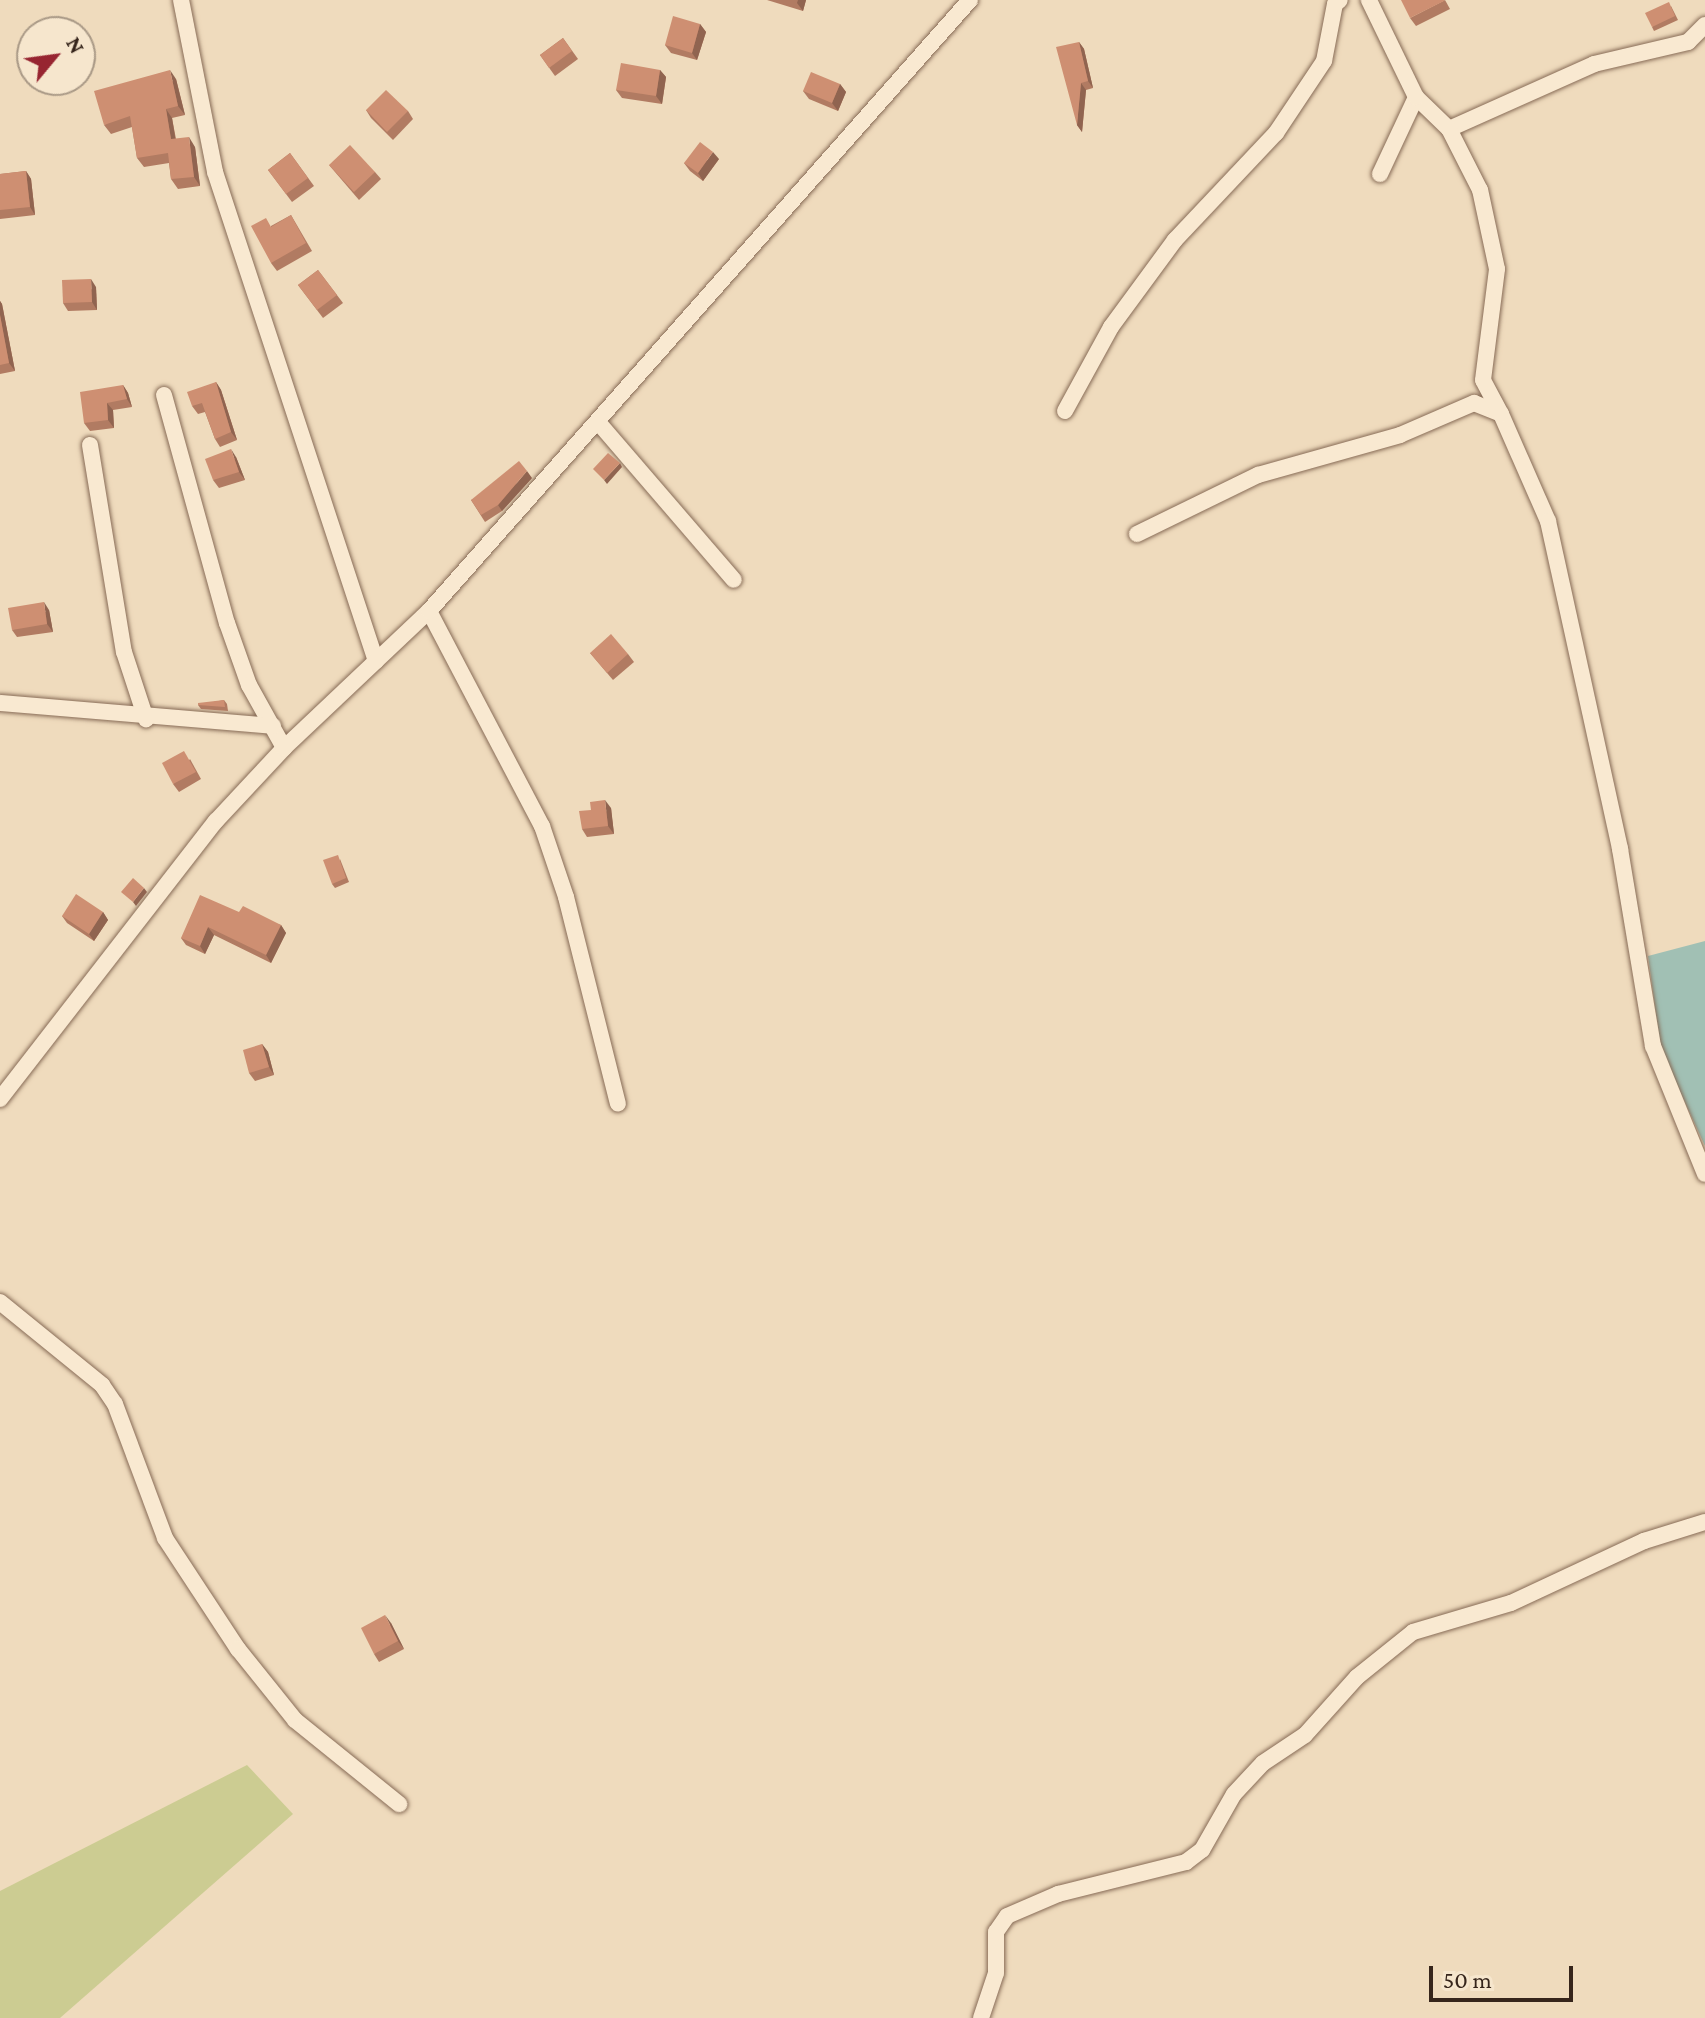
<!DOCTYPE html>
<style>
body{margin:0}
#map{position:relative;width:1705px;height:2018px;overflow:hidden;background:#efdbbd;font-family:"Crimson Pro",serif}
div>[style]{position:absolute}
[style*='--x']{left:calc(var(--x)*1px);top:calc(var(--y)*1px);width:calc(var(--w)*1px);rotate:calc(var(--a)*1deg)}
.green>*{inset:0;background:#cccc92}
.water>*{inset:0;background:#a1c0b4}
.roads{filter:drop-shadow(0 0 2px #876b56) drop-shadow(0 0 2px #876b56)}
.minor>*{height:16px;margin:-8px;padding:0 8px;transform-origin:8px;border-radius:8px;background:#f9e9d1}
.wall>*{inset:0;background:#b17b62}
.shaded-wall>*{inset:0;background:#906450}
.building>*{inset:0;background:#ce8f72}
span{translate:-50% -50%;white-space:nowrap;text-align:center;line-height:1.15;-webkit-text-stroke:7px #f6e6cd;paint-order:stroke}
.north{position:absolute;left:16px;top:16px;width:80px;height:80px;box-sizing:border-box;background:#f6e6cd;border:2px solid #a99986;border-radius:50%;rotate:61deg;font-size:22px;font-weight:700;line-height:32px;text-align:center;color:#36251b}
.north::after{content:'';display:block;margin:auto;width:28px;height:36px;background:#972531;clip-path:polygon(50% 0,100% 100%,50% 72%,0 100%)}
.scale{position:absolute;left:1429px;top:1966px;width:144px;height:36px;box-sizing:border-box;border:4px solid #36251b;border-top:0;padding-left:10px;font-size:24px;line-height:28px;white-space:nowrap;color:#36251b;-webkit-text-stroke:6px #f6e6cd;paint-order:stroke}
</style>
<div id="map">
<div class="green">
<div style="clip-path:polygon(247px 1765px,293px 1814px,60px 2018px,0 2018px,0 1891px)"></div>
</div>
<div class="water">
<div style="clip-path:polygon(1705px 941px,1705px 1146px,1661px 1050px,1648px 956px)"></div>
</div>
<div class="roads">
<div class="minor">
<div style="--x:181;--y:0;--w:175;--a:78.8"></div>
<div style="--x:215;--y:172;--w:515;--a:71.78"></div>
<div style="--x:1449;--y:129;--w:159;--a:-24.1"></div>
<div style="--x:1594;--y:64;--w:97;--a:-13.2"></div>
<div style="--x:1688;--y:42;--w:24;--a:-45"></div>
<div style="--x:1380;--y:174;--w:85;--a:-64.9"></div>
<div style="--x:164;--y:395;--w:237;--a:74.6"></div>
<div style="--x:227;--y:623;--w:66;--a:70.5"></div>
<div style="--x:249;--y:685;--w:72;--a:60.9"></div>
<div style="--x:1065;--y:411;--w:96;--a:-61.3"></div>
<div style="--x:1111;--y:327;--w:108;--a:-53.7"></div>
<div style="--x:1175;--y:240;--w:147;--a:-46.7"></div>
<div style="--x:1276;--y:133;--w:87;--a:-56.3"></div>
<div style="--x:1324;--y:61;--w:58;--a:-79.1"></div>
<div style="--x:1335;--y:4;--w:6;--a:-39"></div>
<div style="--x:1501;--y:414;--w:117;--a:66.3"></div>
<div style="--x:1548;--y:521;--w:336;--a:77.6"></div>
<div style="--x:1620;--y:849;--w:200;--a:80.5"></div>
<div style="--x:1653;--y:1046;--w:138;--a:67.9"></div>
<div style="--x:598;--y:422;--w:208;--a:49.3"></div>
<div style="--x:90;--y:445;--w:210;--a:80.7"></div>
<div style="--x:124;--y:652;--w:71;--a:71.8"></div>
<div style="--x:1137;--y:534;--w:135;--a:-26"></div>
<div style="--x:1258;--y:475;--w:148;--a:-15.7"></div>
<div style="--x:1400;--y:435;--w:81;--a:-23.4"></div>
<div style="--x:1474;--y:403;--w:29;--a:22"></div>
<div style="--x:1501;--y:414;--w:38;--a:-118"></div>
<div style="--x:1483;--y:380;--w:112;--a:-82.8"></div>
<div style="--x:1497;--y:269;--w:81;--a:-102.1"></div>
<div style="--x:1480;--y:190;--w:68;--a:-116.9"></div>
<div style="--x:1449;--y:129;--w:46;--a:-135.9"></div>
<div style="--x:1416;--y:97;--w:108;--a:-115.9"></div>
<div style="--x:429;--y:611;--w:243;--a:62.3"></div>
<div style="--x:542;--y:826;--w:75;--a:71.3"></div>
<div style="--x:566;--y:897;--w:213;--a:75.9"></div>
<div style="--x:0;--y:703;--w:274;--a:4.8"></div>
<div style="--x:0;--y:1099;--w:352;--a:-52.2"></div>
<div style="--x:216;--y:821;--w:100;--a:-47"></div>
<div style="--x:284;--y:748;--w:199;--a:-43.4"></div>
<div style="--x:429;--y:611;--w:816;--a:-48.48"></div>
<div style="--x:0;--y:1302;--w:132;--a:39.1"></div>
<div style="--x:102;--y:1385;--w:23;--a:56"></div>
<div style="--x:115;--y:1404;--w:143;--a:69.5"></div>
<div style="--x:165;--y:1538;--w:133;--a:56.7"></div>
<div style="--x:238;--y:1649;--w:91;--a:51.2"></div>
<div style="--x:295;--y:1720;--w:134;--a:38.9"></div>
<div style="--x:981;--y:2018;--w:47;--a:-71.6"></div>
<div style="--x:996;--y:1973;--w:41;--a:-90"></div>
<div style="--x:996;--y:1932;--w:19;--a:-55"></div>
<div style="--x:1007;--y:1916;--w:56;--a:-23.3"></div>
<div style="--x:1058;--y:1894;--w:132;--a:-14"></div>
<div style="--x:1186;--y:1862;--w:20;--a:-37"></div>
<div style="--x:1202;--y:1850;--w:64;--a:-60.3"></div>
<div style="--x:1234;--y:1794;--w:42;--a:-46.9"></div>
<div style="--x:1263;--y:1763;--w:50;--a:-33.7"></div>
<div style="--x:1305;--y:1735;--w:78;--a:-48.1"></div>
<div style="--x:1357;--y:1677;--w:72;--a:-38.8"></div>
<div style="--x:1413;--y:1632;--w:102;--a:-16.5"></div>
<div style="--x:1511;--y:1603;--w:147;--a:-25"></div>
<div style="--x:1644;--y:1541;--w:64;--a:-17.3"></div>
</div>
</div>
<div class="wall">
<div style="clip-path:polygon(767px 0,806px 0,803px 11px)"></div>
<div style="clip-path:polygon(1445px 0,1450px 9px,1416px 26px,1410px 18px)"></div>
<div style="clip-path:polygon(1671px 6px,1678px 20px,1654px 31px,1652px 27px)"></div>
<div style="clip-path:polygon(700px 24px,706px 32px,697px 60px,671px 53px,665px 45px)"></div>
<div style="clip-path:polygon(563px 38px,578px 59px,555px 76px,540px 55px)"></div>
<div style="clip-path:polygon(1079px 42px,1084px 49px,1093px 88px,1086px 90px,1082px 132px,1077px 125px)"></div>
<div style="clip-path:polygon(660px 70px,666px 77px,662px 104px,622px 98px,616px 90px)"></div>
<div style="clip-path:polygon(176px 79px,185px 115px,172px 118px,176px 139px,195px 147px,200px 186px,178px 189px,171px 179px,169px 163px,144px 167px,137px 158px,132px 127px,111px 134px,104px 125px)"></div>
<div style="clip-path:polygon(840px 84px,846px 92px,838px 111px,809px 99px,803px 91px)"></div>
<div style="clip-path:polygon(366px 110px,408px 111px,413px 119px,393px 140px,371px 118px)"></div>
<div style="clip-path:polygon(290px 153px,314px 186px,292px 202px,268px 170px)"></div>
<div style="clip-path:polygon(719px 159px,703px 181px,690px 171px,684px 163px)"></div>
<div style="clip-path:polygon(329px 165px,375px 172px,381px 179px,359px 200px)"></div>
<div style="clip-path:polygon(26px 171px,31px 179px,35px 215px,0 219px,0 174px)"></div>
<div style="clip-path:polygon(291px 215px,312px 251px,277px 271px,271px 263px,271px 226px)"></div>
<div style="clip-path:polygon(318px 270px,343px 303px,323px 318px,298px 285px)"></div>
<div style="clip-path:polygon(96px 287px,97px 310px,68px 311px,63px 303px)"></div>
<div style="clip-path:polygon(0 301px,2px 304px,15px 371px,0 374px)"></div>
<div style="clip-path:polygon(216px 382px,221px 390px,237px 440px,220px 447px,215px 439px,205px 412px,198px 414px,192px 406px)"></div>
<div style="clip-path:polygon(123px 385px,128px 393px,132px 407px,113px 410px,114px 428px,90px 431px,84px 423px)"></div>
<div style="clip-path:polygon(236px 457px,245px 480px,219px 488px,213px 480px)"></div>
<div style="clip-path:polygon(532px 478px,502px 511px,485px 522px,471px 500px)"></div>
<div style="clip-path:polygon(49px 610px,53px 632px,17px 637px,12px 630px)"></div>
<div style="clip-path:polygon(590px 653px,628px 654px,634px 662px,613px 680px)"></div>
<div style="clip-path:polygon(224px 700px,227px 704px,228px 711px,201px 709px,198px 705px)"></div>
<div style="clip-path:polygon(190px 759px,201px 779px,179px 792px,173px 784px)"></div>
<div style="clip-path:polygon(611px 808px,614px 834px,587px 837px,582px 829px)"></div>
<div style="clip-path:polygon(340px 859px,349px 882px,335px 888px,332px 884px)"></div>
<div style="clip-path:polygon(103px 912px,108px 920px,94px 941px,67px 923px,62px 916px)"></div>
<div style="clip-path:polygon(239px 912px,281px 925px,286px 933px,271px 963px,214px 935px,205px 954px,186px 945px,181px 938px)"></div>
<div style="clip-path:polygon(262px 1044px,268px 1052px,274px 1075px,255px 1081px,249px 1073px)"></div>
<div style="clip-path:polygon(391px 1623px,404px 1649px,379px 1662px,374px 1654px)"></div>
</div>
<div class="shaded-wall">
<div style="clip-path:polygon(798px 0,806px 0,803px 11px,797px 3px)"></div>
<div style="clip-path:polygon(700px 24px,706px 32px,697px 60px,692px 53px)"></div>
<div style="clip-path:polygon(1079px 42px,1084px 49px,1093px 88px,1088px 81px)"></div>
<div style="clip-path:polygon(170px 70px,176px 79px,185px 115px,178px 106px)"></div>
<div style="clip-path:polygon(660px 70px,666px 77px,662px 104px,656px 96px)"></div>
<div style="clip-path:polygon(1081px 83px,1086px 90px,1082px 132px,1077px 125px)"></div>
<div style="clip-path:polygon(840px 84px,846px 92px,838px 111px,832px 103px)"></div>
<div style="clip-path:polygon(166px 109px,172px 118px,177px 149px,171px 139px)"></div>
<div style="clip-path:polygon(189px 137px,195px 147px,200px 186px,194px 177px)"></div>
<div style="clip-path:polygon(713px 152px,719px 159px,703px 181px,698px 173px)"></div>
<div style="clip-path:polygon(26px 171px,31px 179px,35px 215px,30px 207px)"></div>
<div style="clip-path:polygon(91px 279px,96px 287px,97px 310px,92px 302px)"></div>
<div style="clip-path:polygon(0 301px,2px 304px,15px 371px,9px 363px,0 315px)"></div>
<div style="clip-path:polygon(216px 382px,221px 390px,237px 440px,231px 432px)"></div>
<div style="clip-path:polygon(123px 385px,128px 393px,132px 407px,127px 399px)"></div>
<div style="clip-path:polygon(107px 403px,113px 410px,114px 428px,108px 420px)"></div>
<div style="clip-path:polygon(231px 449px,236px 457px,245px 480px,239px 472px)"></div>
<div style="clip-path:polygon(620px 463px,622px 467px,607px 484px,604px 480px)"></div>
<div style="clip-path:polygon(527px 471px,532px 478px,502px 511px,498px 505px)"></div>
<div style="clip-path:polygon(44px 602px,49px 610px,53px 632px,47px 624px)"></div>
<div style="clip-path:polygon(605px 800px,611px 808px,614px 834px,608px 826px)"></div>
<div style="clip-path:polygon(144px 888px,147px 892px,136px 906px,133px 902px)"></div>
<div style="clip-path:polygon(103px 912px,108px 920px,94px 941px,89px 934px)"></div>
<div style="clip-path:polygon(281px 925px,286px 933px,271px 963px,266px 955px)"></div>
<div style="clip-path:polygon(208px 927px,214px 935px,205px 954px,200px 946px)"></div>
<div style="clip-path:polygon(262px 1044px,268px 1052px,274px 1075px,269px 1067px)"></div>
<div style="clip-path:polygon(385px 1615px,391px 1623px,404px 1649px,398px 1641px)"></div>
</div>
<div class="building">
<div style="clip-path:polygon(1401px 0,1444px 0,1444px 1px,1410px 18px)"></div>
<div style="clip-path:polygon(1669px 2px,1675px 16px,1652px 27px,1645px 13px)"></div>
<div style="clip-path:polygon(673px 16px,700px 24px,692px 53px,665px 45px)"></div>
<div style="clip-path:polygon(563px 38px,572px 51px,549px 68px,540px 55px)"></div>
<div style="clip-path:polygon(1079px 42px,1088px 81px,1081px 83px,1077px 125px,1056px 47px)"></div>
<div style="clip-path:polygon(621px 63px,660px 70px,656px 96px,616px 90px)"></div>
<div style="clip-path:polygon(170px 70px,178px 106px,166px 109px,171px 139px,189px 137px,194px 177px,171px 179px,168px 153px,137px 158px,130px 116px,104px 125px,94px 91px)"></div>
<div style="clip-path:polygon(811px 72px,840px 84px,832px 103px,803px 91px)"></div>
<div style="clip-path:polygon(386px 90px,408px 111px,387px 132px,366px 110px)"></div>
<div style="clip-path:polygon(700px 142px,713px 152px,698px 173px,684px 163px)"></div>
<div style="clip-path:polygon(350px 145px,375px 172px,354px 192px,329px 165px)"></div>
<div style="clip-path:polygon(290px 153px,308px 178px,286px 194px,268px 170px)"></div>
<div style="clip-path:polygon(26px 171px,30px 207px,0 210px,0 174px)"></div>
<div style="clip-path:polygon(291px 215px,306px 243px,271px 263px,251px 226px,266px 218px,271px 227px)"></div>
<div style="clip-path:polygon(318px 270px,337px 295px,317px 310px,298px 285px)"></div>
<div style="clip-path:polygon(91px 279px,92px 302px,63px 303px,62px 280px)"></div>
<div style="clip-path:polygon(0 315px,9px 363px,0 365px)"></div>
<div style="clip-path:polygon(216px 382px,231px 432px,215px 439px,202px 403px,192px 406px,187px 392px)"></div>
<div style="clip-path:polygon(123px 385px,127px 399px,107px 403px,108px 420px,84px 423px,80px 392px)"></div>
<div style="clip-path:polygon(231px 449px,239px 472px,213px 480px,205px 459px)"></div>
<div style="clip-path:polygon(608px 453px,620px 463px,604px 480px,593px 469px)"></div>
<div style="clip-path:polygon(519px 461px,527px 471px,498px 505px,481px 515px,471px 500px)"></div>
<div style="clip-path:polygon(44px 602px,47px 624px,12px 630px,8px 608px)"></div>
<div style="clip-path:polygon(611px 634px,628px 654px,607px 673px,590px 653px)"></div>
<div style="clip-path:polygon(224px 700px,225px 707px,198px 705px,198px 703px)"></div>
<div style="clip-path:polygon(184px 751px,196px 772px,173px 784px,162px 763px)"></div>
<div style="clip-path:polygon(605px 800px,608px 826px,582px 829px,579px 811px,591px 810px,590px 802px)"></div>
<div style="clip-path:polygon(338px 855px,346px 878px,332px 884px,323px 860px)"></div>
<div style="clip-path:polygon(133px 878px,144px 888px,133px 902px,121px 892px)"></div>
<div style="clip-path:polygon(76px 894px,103px 912px,89px 934px,62px 916px)"></div>
<div style="clip-path:polygon(200px 895px,239px 912px,243px 906px,281px 925px,266px 955px,208px 927px,200px 946px,181px 938px)"></div>
<div style="clip-path:polygon(262px 1044px,269px 1067px,249px 1073px,243px 1050px)"></div>
<div style="clip-path:polygon(385px 1615px,398px 1641px,374px 1654px,361px 1628px)"></div>
</div>
<div class="north">N</div>
<div class="scale">50 m</div>
</div>
